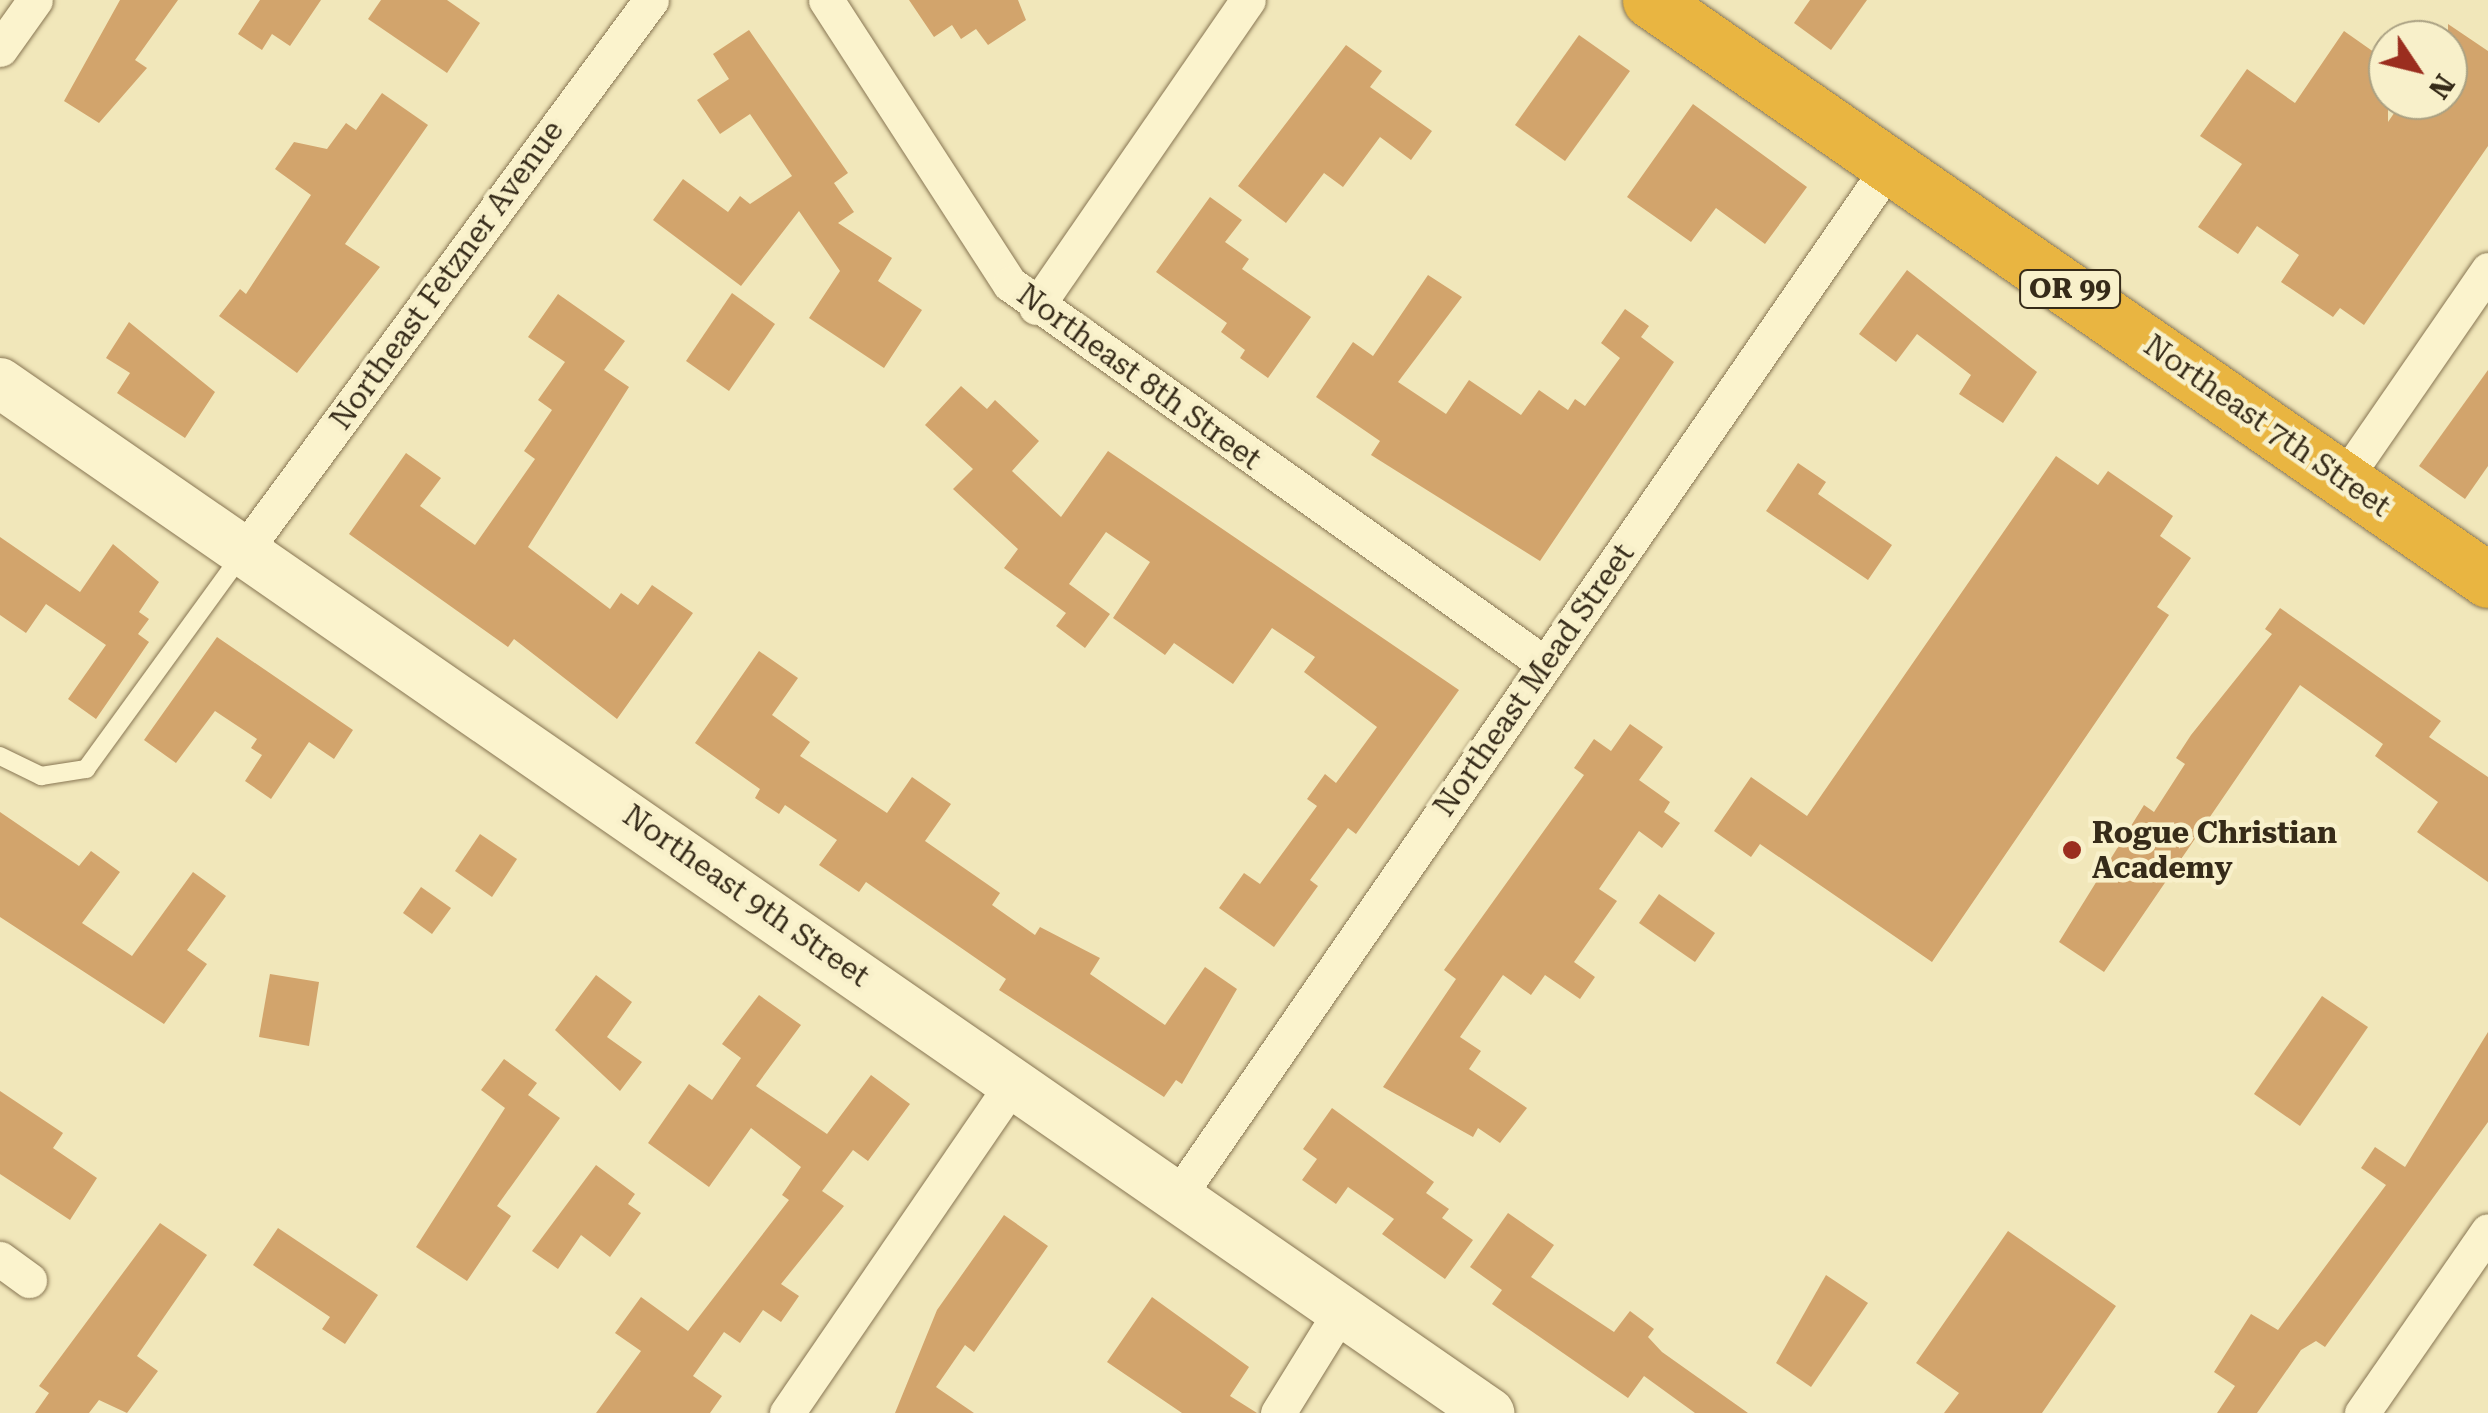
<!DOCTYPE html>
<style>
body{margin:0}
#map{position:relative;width:2488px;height:1413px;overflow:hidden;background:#f1e7ba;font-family:"Roboto Serif",serif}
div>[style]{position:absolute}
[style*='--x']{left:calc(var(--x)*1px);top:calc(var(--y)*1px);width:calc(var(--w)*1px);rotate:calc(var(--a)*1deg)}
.building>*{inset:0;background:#d2a46c}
.roads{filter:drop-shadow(0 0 2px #887653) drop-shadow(0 0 2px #887653)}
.lane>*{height:18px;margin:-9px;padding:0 9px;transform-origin:9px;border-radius:9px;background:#fbf3cd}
.street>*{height:35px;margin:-17.5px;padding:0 17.5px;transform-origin:17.5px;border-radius:17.5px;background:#fbf3cd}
.secondary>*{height:50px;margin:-25px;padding:0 25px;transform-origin:25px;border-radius:25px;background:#fbf3cd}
.highway>*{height:55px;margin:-27.5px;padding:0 27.5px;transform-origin:27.5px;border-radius:27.5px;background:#e9b541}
.dots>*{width:28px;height:28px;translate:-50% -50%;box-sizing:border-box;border:5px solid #f8f0ca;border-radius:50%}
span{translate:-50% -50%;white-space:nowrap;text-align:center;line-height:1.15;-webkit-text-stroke:9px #f8f0ca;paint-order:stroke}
.shield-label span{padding:2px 8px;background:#f8f0ca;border:2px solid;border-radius:8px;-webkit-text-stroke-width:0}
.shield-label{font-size:28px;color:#362b19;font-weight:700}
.street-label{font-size:30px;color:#362b19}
.poi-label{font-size:30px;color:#362b19;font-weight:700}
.left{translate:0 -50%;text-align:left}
.north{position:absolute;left:2368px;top:20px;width:100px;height:100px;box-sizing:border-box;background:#f8f0ca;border:2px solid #aaa183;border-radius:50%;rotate:125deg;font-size:28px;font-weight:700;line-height:40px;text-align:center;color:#362b19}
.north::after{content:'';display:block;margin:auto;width:35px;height:45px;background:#9b2e1f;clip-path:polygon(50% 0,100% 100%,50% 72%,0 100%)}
</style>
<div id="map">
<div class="building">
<div style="clip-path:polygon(120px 0,178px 0,135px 60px,147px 68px,99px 123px,64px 101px)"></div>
<div style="clip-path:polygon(260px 0,321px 0,290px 46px,272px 34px,262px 50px,238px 34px)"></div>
<div style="clip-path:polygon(381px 0,447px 0,480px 23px,447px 73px,368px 19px)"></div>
<div style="clip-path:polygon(909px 0,1018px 0,1026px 20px,988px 45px,976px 29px,961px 39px,952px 25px,934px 37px)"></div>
<div style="clip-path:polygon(1810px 0,1867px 0,1831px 50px,1794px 23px)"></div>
<div style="clip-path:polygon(2448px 24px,2488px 51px,2488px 146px,2364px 325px,2340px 308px,2333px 317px,2281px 282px,2299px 255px,2257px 226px,2238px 254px,2198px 227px,2242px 164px,2200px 136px,2247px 69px,2295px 103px,2344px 31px,2388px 62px,2388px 122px,2403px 100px,2448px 100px)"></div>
<div style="clip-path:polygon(749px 30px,848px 173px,834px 183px,854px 212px,838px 223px,892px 258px,878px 281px,922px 310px,884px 368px,809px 318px,840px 271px,799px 211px,741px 286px,653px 220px,683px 179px,728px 212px,740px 196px,750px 204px,792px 176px,750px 114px,720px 134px,697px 100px,729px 79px,713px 54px)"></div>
<div style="clip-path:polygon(1579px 35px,1630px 71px,1565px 161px,1515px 125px)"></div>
<div style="clip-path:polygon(1346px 45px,1382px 71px,1370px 87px,1432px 131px,1411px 160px,1380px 137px,1343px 187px,1324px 173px,1286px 223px,1238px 186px)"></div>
<div style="clip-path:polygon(382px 93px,428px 125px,345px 244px,380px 267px,297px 373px,219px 316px,240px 289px,246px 294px,311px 195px,275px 169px,294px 142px,327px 149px,346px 123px,356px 130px)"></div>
<div style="clip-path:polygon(1693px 104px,1807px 187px,1765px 244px,1716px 208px,1691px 242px,1627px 197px)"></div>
<div style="clip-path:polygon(1210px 197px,1242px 220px,1225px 242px,1249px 259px,1242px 269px,1311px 317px,1268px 378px,1240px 358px,1245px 350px,1221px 332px,1227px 323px,1156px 272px)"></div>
<div style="clip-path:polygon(1907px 270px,2037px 372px,2003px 423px,1959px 394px,1971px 375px,1917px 334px,1896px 362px,1859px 334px)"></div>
<div style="clip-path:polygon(1428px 275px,1462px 297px,1398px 382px,1446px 414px,1469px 380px,1521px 415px,1539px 390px,1568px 410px,1575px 399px,1585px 406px,1620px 358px,1601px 343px,1625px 309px,1649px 326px,1641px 337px,1674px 362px,1540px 561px,1371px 455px,1380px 441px,1316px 397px,1353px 342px,1373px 356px)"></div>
<div style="clip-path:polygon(732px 293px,775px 324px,729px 391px,686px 361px)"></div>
<div style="clip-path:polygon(558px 294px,625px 341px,604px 370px,629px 387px,528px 547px,610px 609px,621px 593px,638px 605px,652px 585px,693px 613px,617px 719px,514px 639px,508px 647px,349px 534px,406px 453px,441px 478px,420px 506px,475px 545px,535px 459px,524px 451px,552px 410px,538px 400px,565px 362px,528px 337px)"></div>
<div style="clip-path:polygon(129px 322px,215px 392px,185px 438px,117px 393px,130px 373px,106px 358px)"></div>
<div style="clip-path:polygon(2488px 370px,2488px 466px,2465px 499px,2419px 466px)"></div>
<div style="clip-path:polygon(961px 386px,987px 409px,995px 400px,1039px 441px,1012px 471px,1061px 517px,1108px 451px,1459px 690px,1356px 834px,1348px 828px,1310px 880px,1318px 886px,1274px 947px,1219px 908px,1244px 873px,1260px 884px,1317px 806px,1307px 799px,1325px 774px,1336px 783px,1377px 727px,1304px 672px,1315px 657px,1272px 628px,1233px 684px,1174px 643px,1165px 655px,1113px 618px,1150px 562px,1106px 532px,1069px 584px,1110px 614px,1085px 648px,1056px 626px,1066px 613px,1004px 568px,1018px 549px,953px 489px,973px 469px,925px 425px)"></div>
<div style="clip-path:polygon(2056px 456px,2098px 485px,2108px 471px,2173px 516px,2160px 536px,2191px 558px,2157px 607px,2169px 615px,1932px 962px,1760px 844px,1751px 857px,1714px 831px,1751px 777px,1807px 816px)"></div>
<div style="clip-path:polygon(1798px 463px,1826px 482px,1818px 494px,1892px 545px,1868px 580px,1766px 511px)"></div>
<div style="clip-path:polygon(0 537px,80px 592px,113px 544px,159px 582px,139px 612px,149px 619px,138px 634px,149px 642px,96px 719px,68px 699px,106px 645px,46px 604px,26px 633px,0 615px)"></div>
<div style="clip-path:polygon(2280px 608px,2441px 721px,2429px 737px,2488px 777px,2488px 882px,2417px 832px,2438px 802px,2375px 756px,2383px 744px,2300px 685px,2104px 972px,2059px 942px,2144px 805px,2154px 812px,2185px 764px,2176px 758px,2191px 735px,2272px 634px,2265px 629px)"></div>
<div style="clip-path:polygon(217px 637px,353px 730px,334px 759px,309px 742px,271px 799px,245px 781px,262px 755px,251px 748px,257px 739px,215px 711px,176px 763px,144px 740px)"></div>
<div style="clip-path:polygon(759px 651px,798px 678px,772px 715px,810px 742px,800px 756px,887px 813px,912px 777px,951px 804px,925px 841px,1000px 893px,992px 905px,1035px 935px,1040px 927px,1100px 958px,1090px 974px,1165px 1025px,1205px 967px,1237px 989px,1182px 1084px,1176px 1080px,1164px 1097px,999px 990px,1006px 979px,866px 882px,859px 892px,819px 865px,837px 840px,785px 805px,779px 814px,755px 798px,760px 789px,695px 743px)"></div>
<div style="clip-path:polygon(1630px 724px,1663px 747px,1639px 780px,1670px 802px,1664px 812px,1680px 823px,1662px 848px,1639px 831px,1599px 889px,1617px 901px,1574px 962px,1595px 977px,1580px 999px,1545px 975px,1531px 995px,1503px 975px,1460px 1037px,1481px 1051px,1469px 1069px,1527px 1108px,1500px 1143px,1478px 1128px,1473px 1137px,1383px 1087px,1456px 979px,1444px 970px,1584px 775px,1574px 768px,1594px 739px,1611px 751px)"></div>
<div style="clip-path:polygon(0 812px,79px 866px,91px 851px,120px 872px,82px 923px,132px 956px,193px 872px,226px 896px,187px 950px,207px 964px,164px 1024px,0 917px)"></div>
<div style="clip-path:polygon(480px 834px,517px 859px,492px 897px,455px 871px)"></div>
<div style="clip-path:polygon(421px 887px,451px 908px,432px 934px,403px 913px)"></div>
<div style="clip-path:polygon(1659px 894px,1715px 933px,1695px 962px,1639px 923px)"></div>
<div style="clip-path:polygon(270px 974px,319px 982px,309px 1046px,259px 1037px)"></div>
<div style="clip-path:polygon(596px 975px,632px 1002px,607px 1037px,642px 1062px,620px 1091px,555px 1030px)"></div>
<div style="clip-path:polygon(759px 995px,801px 1025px,756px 1086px,827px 1134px,871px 1075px,910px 1104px,868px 1161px,853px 1150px,822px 1191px,844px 1206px,781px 1284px,799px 1296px,781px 1322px,763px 1310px,740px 1343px,724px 1332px,693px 1376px,722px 1396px,710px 1413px,596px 1413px,641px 1351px,615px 1333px,641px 1297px,688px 1331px,789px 1200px,782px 1195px,801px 1167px,751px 1128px,709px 1187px,648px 1143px,689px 1084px,712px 1100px,741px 1058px,722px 1044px)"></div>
<div style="clip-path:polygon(2322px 996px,2368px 1027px,2300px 1126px,2254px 1094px)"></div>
<div style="clip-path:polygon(2488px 1032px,2488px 1122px,2325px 1347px,2316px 1341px,2301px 1350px,2257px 1413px,2217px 1413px,2235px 1386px,2214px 1372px,2251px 1314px,2278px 1330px,2386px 1185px,2361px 1168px,2375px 1147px,2405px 1167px)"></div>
<div style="clip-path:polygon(504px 1059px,537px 1083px,528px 1095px,560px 1118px,497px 1206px,511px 1216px,467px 1281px,416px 1247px,505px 1108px,481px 1090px)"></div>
<div style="clip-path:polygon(0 1091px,63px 1133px,53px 1148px,97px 1178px,70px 1220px,0 1174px)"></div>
<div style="clip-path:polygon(1332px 1108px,1434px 1182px,1426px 1193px,1449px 1209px,1442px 1218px,1473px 1240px,1445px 1279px,1382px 1234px,1394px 1219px,1348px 1187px,1336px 1204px,1302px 1180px,1317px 1159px,1303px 1149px)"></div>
<div style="clip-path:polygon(596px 1165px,635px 1194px,628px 1204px,641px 1213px,610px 1257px,581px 1235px,558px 1269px,532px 1251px)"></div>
<div style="clip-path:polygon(1508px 1213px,1554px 1245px,1531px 1277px,1614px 1332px,1630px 1311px,1654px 1329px,1648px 1337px,1662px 1352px,1748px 1413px,1695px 1413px,1644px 1376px,1628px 1398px,1492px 1304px,1502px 1290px,1470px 1267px)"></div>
<div style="clip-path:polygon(1004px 1215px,1048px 1246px,974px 1352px,965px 1345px,936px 1387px,974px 1413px,895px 1413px,937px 1310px)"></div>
<div style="clip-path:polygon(160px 1223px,207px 1255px,137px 1356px,158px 1371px,127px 1413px,99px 1400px,89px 1413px,35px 1413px,49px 1393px,39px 1386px)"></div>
<div style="clip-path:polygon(278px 1228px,378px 1295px,345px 1344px,322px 1329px,330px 1317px,253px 1265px)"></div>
<div style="clip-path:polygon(2008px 1231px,2116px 1306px,2042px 1413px,1944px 1413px,1959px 1393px,1916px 1363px)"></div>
<div style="clip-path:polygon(1826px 1275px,1868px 1303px,1811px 1387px,1776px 1363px)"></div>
<div style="clip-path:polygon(1152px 1297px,1249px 1367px,1230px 1396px,1257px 1413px,1182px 1413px,1107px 1362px)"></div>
</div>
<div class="roads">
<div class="lane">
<div style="--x:0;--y:756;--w:46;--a:26"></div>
<div style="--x:41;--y:776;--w:46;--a:-8.8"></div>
<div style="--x:86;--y:769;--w:266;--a:-54"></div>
</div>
<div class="street">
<div style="--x:826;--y:0;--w:338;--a:57.1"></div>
<div style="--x:1010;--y:284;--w:656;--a:35.39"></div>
<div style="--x:0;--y:49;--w:60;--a:-54.5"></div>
<div style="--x:1036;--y:307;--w:373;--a:-55.4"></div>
<div style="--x:2344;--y:479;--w:254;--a:-55.4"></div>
<div style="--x:244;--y:551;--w:685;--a:-53.55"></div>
<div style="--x:1178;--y:1196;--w:1253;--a:-55.37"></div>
<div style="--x:0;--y:1259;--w:36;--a:36"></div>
<div style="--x:787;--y:1413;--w:402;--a:-55.6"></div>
<div style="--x:1278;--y:1413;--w:120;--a:-58.3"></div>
<div style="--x:2362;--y:1413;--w:221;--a:-55.3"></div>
</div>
<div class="secondary">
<div style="--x:0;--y:383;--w:1811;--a:34.67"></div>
</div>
<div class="highway">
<div style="--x:1650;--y:0;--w:1019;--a:34.69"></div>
</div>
</div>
<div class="dots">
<div style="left:2072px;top:850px;background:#9b2e1f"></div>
</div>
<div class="shield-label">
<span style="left:2070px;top:289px">OR 99</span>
</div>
<div class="street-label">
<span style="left:447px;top:275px;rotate:-54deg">Northeast Fetzner Avenue</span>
<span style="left:1139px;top:377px;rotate:36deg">Northeast 8th Street</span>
<span style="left:2267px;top:426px;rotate:35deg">Northeast 7th Street</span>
<span style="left:1534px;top:680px;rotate:-55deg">Northeast Mead Street</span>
<span style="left:746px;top:896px;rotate:35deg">Northeast 9th Street</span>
</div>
<div class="poi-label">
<span class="left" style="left:2092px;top:850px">Rogue Christian<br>Academy</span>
</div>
<div class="north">N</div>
</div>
